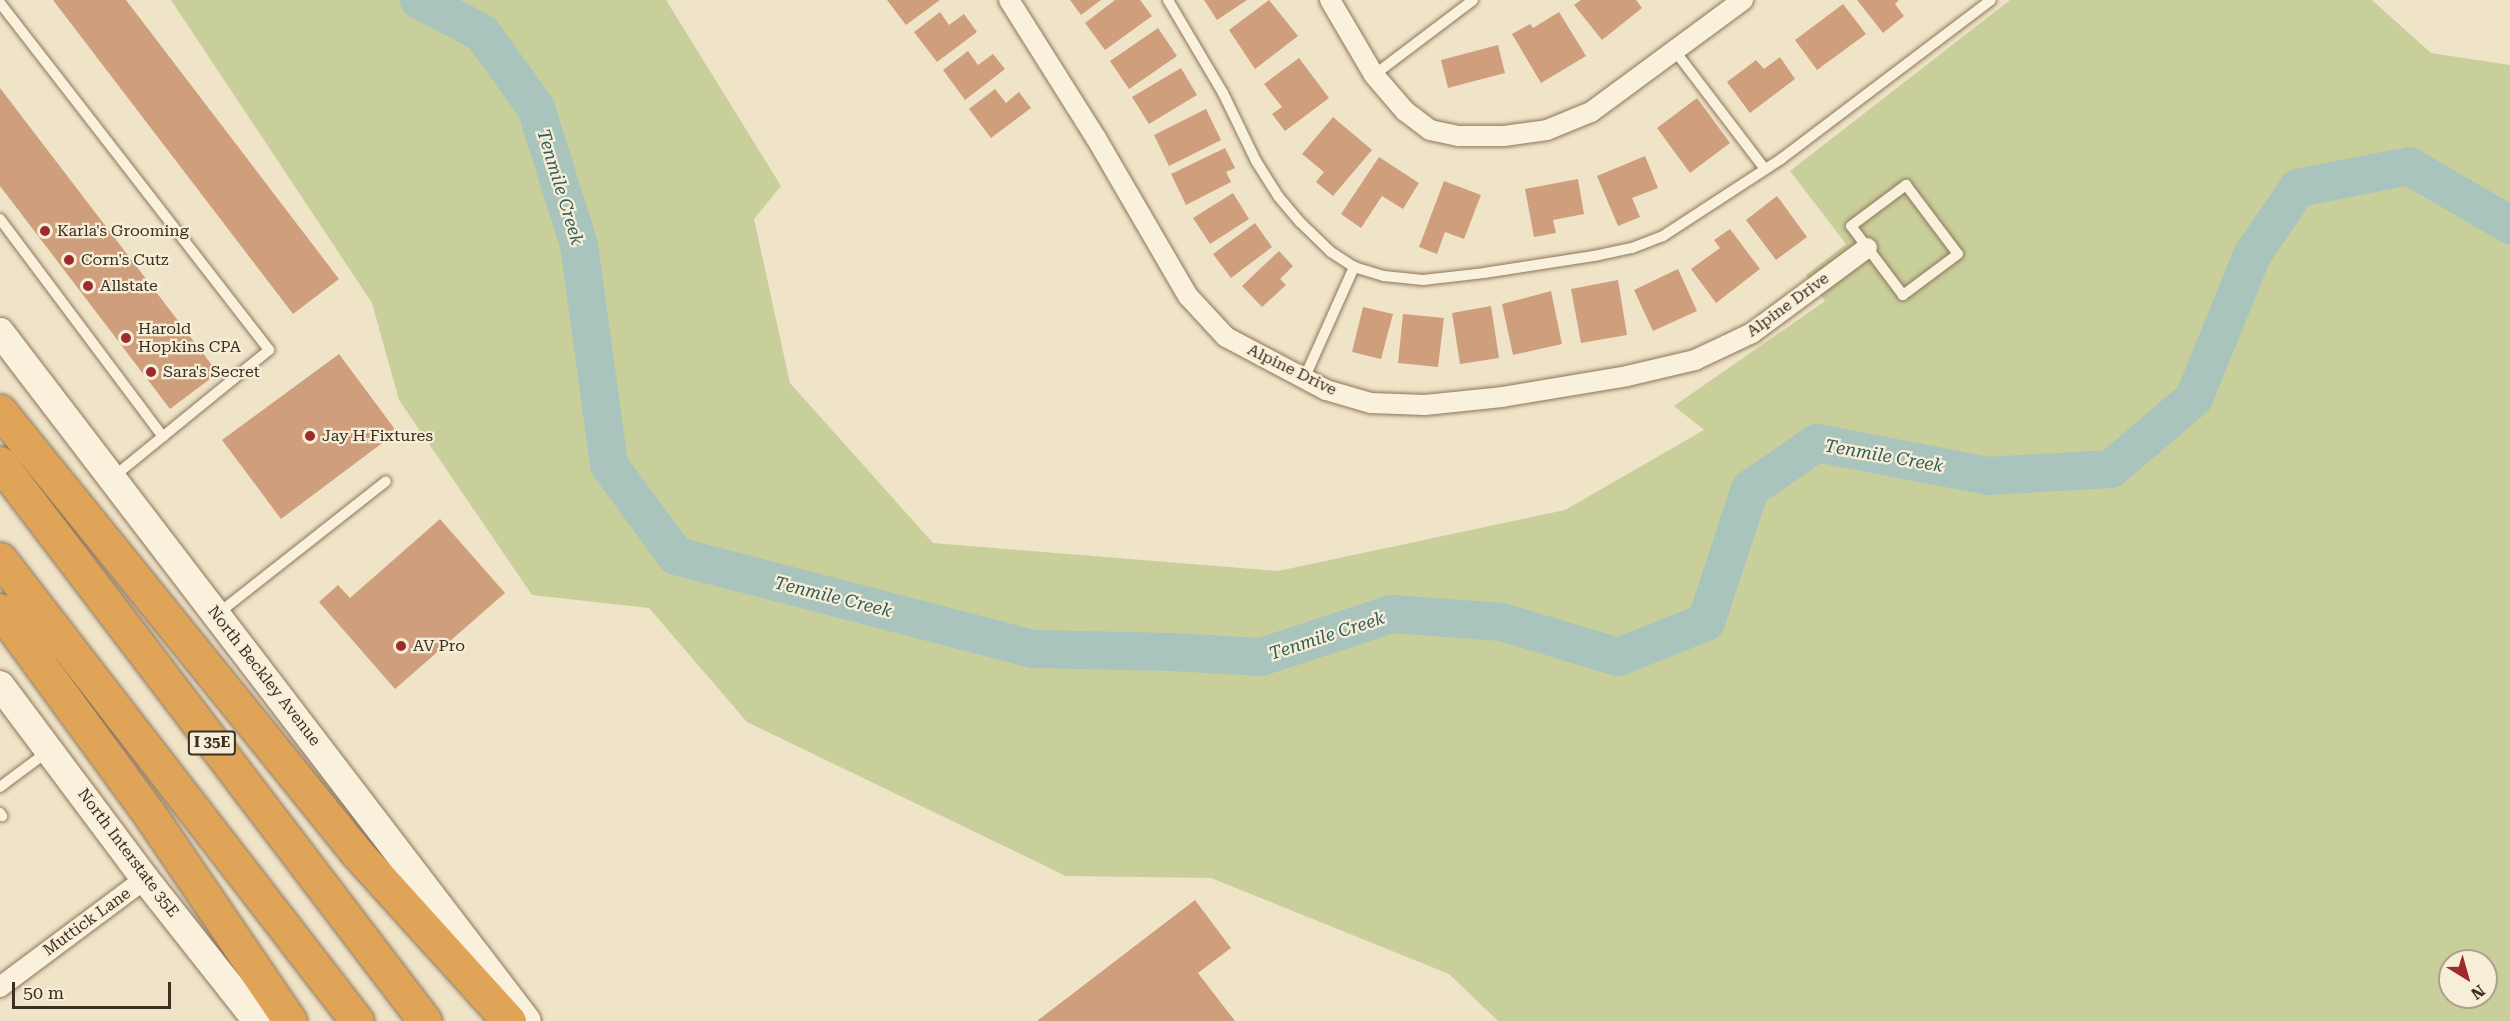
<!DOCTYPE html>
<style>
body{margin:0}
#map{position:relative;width:2510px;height:1021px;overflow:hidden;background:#f0e4c8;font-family:"Roboto Serif",serif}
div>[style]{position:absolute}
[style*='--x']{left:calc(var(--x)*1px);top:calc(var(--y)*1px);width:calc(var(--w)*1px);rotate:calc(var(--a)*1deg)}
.green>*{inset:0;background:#c9cf9b}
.river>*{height:38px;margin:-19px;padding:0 19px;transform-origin:19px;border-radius:19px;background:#a9c4bc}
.building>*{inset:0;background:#cf9f7d}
.roads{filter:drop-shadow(0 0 2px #8d765c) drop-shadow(0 0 2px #8d765c)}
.lane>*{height:10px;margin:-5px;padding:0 5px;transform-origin:5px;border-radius:5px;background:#faf1dc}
.street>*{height:20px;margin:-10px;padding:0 10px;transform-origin:10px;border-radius:10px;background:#faf1dc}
.secondary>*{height:28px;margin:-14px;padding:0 14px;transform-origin:14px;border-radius:14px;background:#faf1dc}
.highway>*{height:33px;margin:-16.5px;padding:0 16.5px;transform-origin:16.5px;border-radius:16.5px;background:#e0a458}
.dots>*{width:16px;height:16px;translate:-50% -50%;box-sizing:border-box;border:3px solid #f7eed8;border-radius:50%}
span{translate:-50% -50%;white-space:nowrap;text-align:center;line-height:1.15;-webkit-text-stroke:4.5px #f7eed8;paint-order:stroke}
.shield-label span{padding:2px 4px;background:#f7eed8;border:2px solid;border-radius:4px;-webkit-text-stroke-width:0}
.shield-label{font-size:15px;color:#3d2e20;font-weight:700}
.poi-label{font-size:16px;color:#3d2e20}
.left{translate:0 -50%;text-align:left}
.street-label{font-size:16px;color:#3d2e20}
.water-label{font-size:18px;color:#2f5d5a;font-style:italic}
.north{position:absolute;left:2438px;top:949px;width:60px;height:60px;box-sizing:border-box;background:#f7eed8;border:2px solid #ada18e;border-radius:50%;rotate:143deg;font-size:16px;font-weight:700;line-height:24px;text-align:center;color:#3d2e20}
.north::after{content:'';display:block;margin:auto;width:21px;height:27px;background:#9e2a2b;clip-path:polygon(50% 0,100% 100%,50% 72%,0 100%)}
.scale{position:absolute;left:12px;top:982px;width:159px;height:27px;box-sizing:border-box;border:3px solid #3d2e20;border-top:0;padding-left:8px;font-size:18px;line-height:21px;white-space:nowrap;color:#3d2e20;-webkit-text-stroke:4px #f7eed8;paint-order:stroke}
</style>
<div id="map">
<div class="green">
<div style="clip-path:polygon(evenodd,171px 0,666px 0,781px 186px,754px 219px,790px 383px,933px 543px,1278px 571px,1565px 510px,1704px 430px,1674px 406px,1825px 301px,1806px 275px,1846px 244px,1790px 171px,2010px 0,2372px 0,2431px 53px,2510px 65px,2510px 1021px,1498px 1021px,1449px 974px,1211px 878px,1066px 876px,747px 722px,649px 608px,532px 595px,399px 400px,372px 303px,171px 0,2450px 961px,2486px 961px,2486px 997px,2450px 997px,2450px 961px)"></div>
</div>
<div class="river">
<div style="--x:419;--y:0;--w:71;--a:27.6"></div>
<div style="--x:482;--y:33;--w:92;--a:54.2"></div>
<div style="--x:536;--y:108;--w:144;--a:72.6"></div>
<div style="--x:579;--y:245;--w:222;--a:82.2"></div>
<div style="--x:609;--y:465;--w:113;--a:53.6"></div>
<div style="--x:676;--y:556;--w:370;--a:14.6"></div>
<div style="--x:1034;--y:649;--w:138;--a:1.2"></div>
<div style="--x:1172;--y:652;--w:89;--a:3.2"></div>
<div style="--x:1261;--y:657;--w:138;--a:-18.2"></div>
<div style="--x:1392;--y:614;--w:110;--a:4.2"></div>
<div style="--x:1502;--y:622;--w:121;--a:16.8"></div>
<div style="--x:1618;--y:657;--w:95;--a:-21.7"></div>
<div style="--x:1706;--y:622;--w:140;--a:-71.7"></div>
<div style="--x:1750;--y:489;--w:81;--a:-34.5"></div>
<div style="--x:1817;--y:443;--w:174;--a:10.9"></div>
<div style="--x:1988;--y:476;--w:123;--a:-3.3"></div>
<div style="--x:2111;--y:469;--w:109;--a:-40.5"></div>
<div style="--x:2194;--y:398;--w:154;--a:-67.9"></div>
<div style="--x:2252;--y:255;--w:81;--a:-55.5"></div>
<div style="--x:2298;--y:188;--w:113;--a:-11.2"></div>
<div style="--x:2409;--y:166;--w:117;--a:30.3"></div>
</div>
<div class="building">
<div style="clip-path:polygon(53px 0,126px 0,339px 279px,293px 314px)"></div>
<div style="clip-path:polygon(887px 0,940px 0,906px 25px)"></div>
<div style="clip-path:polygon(1070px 0,1101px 0,1081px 15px)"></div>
<div style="clip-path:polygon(1115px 0,1140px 0,1152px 16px,1105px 50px,1085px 23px)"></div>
<div style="clip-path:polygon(1204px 0,1247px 0,1217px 20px)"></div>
<div style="clip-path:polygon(1269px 0,1298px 36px,1255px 69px,1229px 30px)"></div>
<div style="clip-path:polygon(1581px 0,1636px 0,1642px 8px,1602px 40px,1574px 5px)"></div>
<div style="clip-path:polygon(1857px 0,1899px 0,1895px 4px,1904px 16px,1883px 33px)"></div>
<div style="clip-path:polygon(1843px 4px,1866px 34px,1817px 70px,1795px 40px)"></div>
<div style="clip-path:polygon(940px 12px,949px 25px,964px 14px,977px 32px,937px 62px,914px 32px)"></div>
<div style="clip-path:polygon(1559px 12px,1586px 56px,1541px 83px,1512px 34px,1530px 24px,1533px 28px)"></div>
<div style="clip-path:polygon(1158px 28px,1177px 56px,1129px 89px,1110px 61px)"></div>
<div style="clip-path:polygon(1498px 45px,1505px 73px,1448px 88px,1441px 60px)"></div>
<div style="clip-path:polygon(968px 51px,978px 65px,993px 54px,1005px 69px,965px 100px,943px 70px)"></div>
<div style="clip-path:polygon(1780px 57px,1795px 79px,1750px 113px,1727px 82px,1756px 60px,1764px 69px)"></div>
<div style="clip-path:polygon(1299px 58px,1329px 98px,1285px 131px,1272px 114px,1282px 107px,1264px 84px)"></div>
<div style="clip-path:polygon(1181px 68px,1197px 95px,1149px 124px,1132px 97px)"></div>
<div style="clip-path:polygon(0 88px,218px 373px,170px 409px,0 186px)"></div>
<div style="clip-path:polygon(995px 89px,1006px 103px,1019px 92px,1031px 108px,991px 138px,969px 109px)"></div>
<div style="clip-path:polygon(1697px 98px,1730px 143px,1690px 173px,1657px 128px)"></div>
<div style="clip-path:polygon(1206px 109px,1221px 140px,1169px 166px,1154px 135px)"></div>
<div style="clip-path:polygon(1333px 117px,1372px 150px,1333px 196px,1316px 182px,1324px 172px,1302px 154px)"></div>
<div style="clip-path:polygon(1225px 148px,1235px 168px,1226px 172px,1231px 182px,1186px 205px,1171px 174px)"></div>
<div style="clip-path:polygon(1645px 156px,1658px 188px,1632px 198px,1640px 217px,1618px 226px,1597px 176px)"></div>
<div style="clip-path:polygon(1379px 157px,1419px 183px,1403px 209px,1382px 196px,1361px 228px,1341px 214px)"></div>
<div style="clip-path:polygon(1578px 179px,1584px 214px,1553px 220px,1556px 233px,1534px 237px,1525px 189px)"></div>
<div style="clip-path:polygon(1444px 181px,1481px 195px,1464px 239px,1445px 232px,1437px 254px,1419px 247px)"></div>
<div style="clip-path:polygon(1233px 193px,1249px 219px,1210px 244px,1193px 218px)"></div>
<div style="clip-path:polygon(1777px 196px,1807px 237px,1776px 260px,1746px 220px)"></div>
<div style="clip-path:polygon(1255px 223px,1272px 247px,1231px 278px,1213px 254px)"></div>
<div style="clip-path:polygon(1730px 229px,1760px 269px,1716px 303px,1691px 269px,1720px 248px,1714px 240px)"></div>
<div style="clip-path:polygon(1279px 251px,1293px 266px,1280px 279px,1286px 285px,1262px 307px,1242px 286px)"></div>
<div style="clip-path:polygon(1678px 269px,1697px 311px,1653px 331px,1634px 290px)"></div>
<div style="clip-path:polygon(1618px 280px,1627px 335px,1581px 343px,1571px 289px)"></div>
<div style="clip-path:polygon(1551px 291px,1562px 344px,1513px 355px,1502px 304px)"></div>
<div style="clip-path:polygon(1491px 306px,1499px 358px,1460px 364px,1452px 313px)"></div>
<div style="clip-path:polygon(1363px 307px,1393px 314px,1381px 359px,1352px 352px)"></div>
<div style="clip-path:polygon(1403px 314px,1444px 318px,1438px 367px,1398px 363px)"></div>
<div style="clip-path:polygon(339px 354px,397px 432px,281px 519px,222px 440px)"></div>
<div style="clip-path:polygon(440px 519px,505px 593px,395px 689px,319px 602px,338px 585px,350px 598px)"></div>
<div style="clip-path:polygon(1195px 900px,1231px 948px,1198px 973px,1235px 1021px,1037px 1021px)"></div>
</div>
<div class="roads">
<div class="lane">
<div style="--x:1168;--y:0;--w:108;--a:59.4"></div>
<div style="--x:1223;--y:93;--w:76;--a:64.1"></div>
<div style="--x:1256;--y:161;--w:41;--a:57.8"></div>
<div style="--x:1278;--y:196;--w:34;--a:50"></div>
<div style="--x:1300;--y:222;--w:43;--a:44.1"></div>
<div style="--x:1331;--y:252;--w:27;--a:33"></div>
<div style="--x:1354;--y:267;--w:31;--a:17"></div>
<div style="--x:1384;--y:276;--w:39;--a:6"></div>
<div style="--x:1423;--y:280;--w:61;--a:-6.5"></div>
<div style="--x:1484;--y:273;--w:111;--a:-8.8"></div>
<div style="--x:1594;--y:256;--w:39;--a:-12"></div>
<div style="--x:1632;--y:248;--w:33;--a:-21"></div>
<div style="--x:1663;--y:236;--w:141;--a:-33.1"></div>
<div style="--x:1781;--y:159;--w:263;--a:-37.1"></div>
<div style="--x:0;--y:3;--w:439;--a:52.2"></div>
<div style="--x:269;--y:350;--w:203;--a:140.8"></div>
<div style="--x:1675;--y:51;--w:148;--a:52.7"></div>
<div style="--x:1374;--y:75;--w:124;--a:-37.1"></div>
<div style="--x:1906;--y:185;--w:86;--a:53"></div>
<div style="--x:1958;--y:254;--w:69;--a:143.3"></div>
<div style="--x:1903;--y:295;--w:86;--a:-127"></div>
<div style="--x:1851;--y:226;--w:69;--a:-36.7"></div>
<div style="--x:0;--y:219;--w:272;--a:53.2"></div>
<div style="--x:1304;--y:379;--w:123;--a:-65.9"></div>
<div style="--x:216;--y:615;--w:216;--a:-38.2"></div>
<div style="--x:0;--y:787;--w:59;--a:-36.7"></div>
<div style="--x:0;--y:813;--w:4;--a:56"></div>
</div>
<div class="street">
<div style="--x:1009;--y:0;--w:163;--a:57.8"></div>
<div style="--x:1096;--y:138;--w:183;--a:59.8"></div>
<div style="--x:1188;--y:296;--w:56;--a:47.2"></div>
<div style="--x:1226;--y:337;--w:113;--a:27.9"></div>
<div style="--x:1326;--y:390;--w:47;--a:16.1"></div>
<div style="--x:1371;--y:403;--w:54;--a:2.1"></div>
<div style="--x:1425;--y:405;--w:77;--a:-5.9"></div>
<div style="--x:1502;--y:397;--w:127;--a:-9.5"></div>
<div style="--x:1627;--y:376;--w:70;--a:-13.2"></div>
<div style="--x:1695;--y:360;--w:63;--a:-25.3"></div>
<div style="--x:1752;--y:333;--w:143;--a:-36.5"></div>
<div style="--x:1330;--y:0;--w:87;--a:59.6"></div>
<div style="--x:1374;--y:75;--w:48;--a:49.3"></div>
<div style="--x:1405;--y:111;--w:31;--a:37"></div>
<div style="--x:1430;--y:130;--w:30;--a:12"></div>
<div style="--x:1459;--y:136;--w:45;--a:0"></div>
<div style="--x:1504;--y:136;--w:43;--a:-7.9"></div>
<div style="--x:1547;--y:130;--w:48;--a:-22.2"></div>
<div style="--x:1591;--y:112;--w:189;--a:-36.4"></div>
<div style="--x:0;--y:987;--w:181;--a:-36.7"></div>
</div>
<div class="secondary">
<div style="--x:0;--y:332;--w:867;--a:52.59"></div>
<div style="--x:0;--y:685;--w:242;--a:53.2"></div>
<div style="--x:145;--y:879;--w:181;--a:51.7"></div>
</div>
<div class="highway">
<div style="--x:0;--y:411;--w:568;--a:51.07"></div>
<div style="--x:357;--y:853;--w:227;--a:47.9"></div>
<div style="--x:0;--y:463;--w:701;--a:52.71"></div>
<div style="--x:0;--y:559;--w:584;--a:52.31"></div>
<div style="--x:0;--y:610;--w:258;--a:53.8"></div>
<div style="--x:152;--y:818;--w:245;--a:55.8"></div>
</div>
</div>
<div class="dots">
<div style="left:45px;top:231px;background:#9e2a2b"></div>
<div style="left:69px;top:260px;background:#9e2a2b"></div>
<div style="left:88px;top:286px;background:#9e2a2b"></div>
<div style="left:126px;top:338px;background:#9e2a2b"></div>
<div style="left:151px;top:372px;background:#9e2a2b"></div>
<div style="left:310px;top:436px;background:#9e2a2b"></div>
<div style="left:401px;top:646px;background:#9e2a2b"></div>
</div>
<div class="shield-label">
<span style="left:212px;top:743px">I 35E</span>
</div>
<div class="poi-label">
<span class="left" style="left:57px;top:231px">Karla's Grooming</span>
<span class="left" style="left:81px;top:260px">Corn's Cutz</span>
<span class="left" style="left:100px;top:286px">Allstate</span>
<span class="left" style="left:138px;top:338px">Harold<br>Hopkins CPA</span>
<span class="left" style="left:163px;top:372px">Sara's Secret</span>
<span class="left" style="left:322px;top:436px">Jay H Fixtures</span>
<span class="left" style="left:413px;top:646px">AV Pro</span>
</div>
<div class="street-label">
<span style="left:1788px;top:305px;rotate:-36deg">Alpine Drive</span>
<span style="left:1292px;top:370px;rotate:26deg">Alpine Drive</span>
<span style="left:264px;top:676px;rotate:52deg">North Beckley Avenue</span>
<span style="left:128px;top:853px;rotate:53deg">North Interstate 35E</span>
<span style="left:87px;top:922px;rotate:-36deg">Muttick Lane</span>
</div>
<div class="water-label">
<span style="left:560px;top:187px;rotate:73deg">Tenmile Creek</span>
<span style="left:1884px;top:456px;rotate:10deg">Tenmile Creek</span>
<span style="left:833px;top:597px;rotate:14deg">Tenmile Creek</span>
<span style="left:1327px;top:636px;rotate:-18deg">Tenmile Creek</span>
</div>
<div class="north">N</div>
<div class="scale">50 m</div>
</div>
